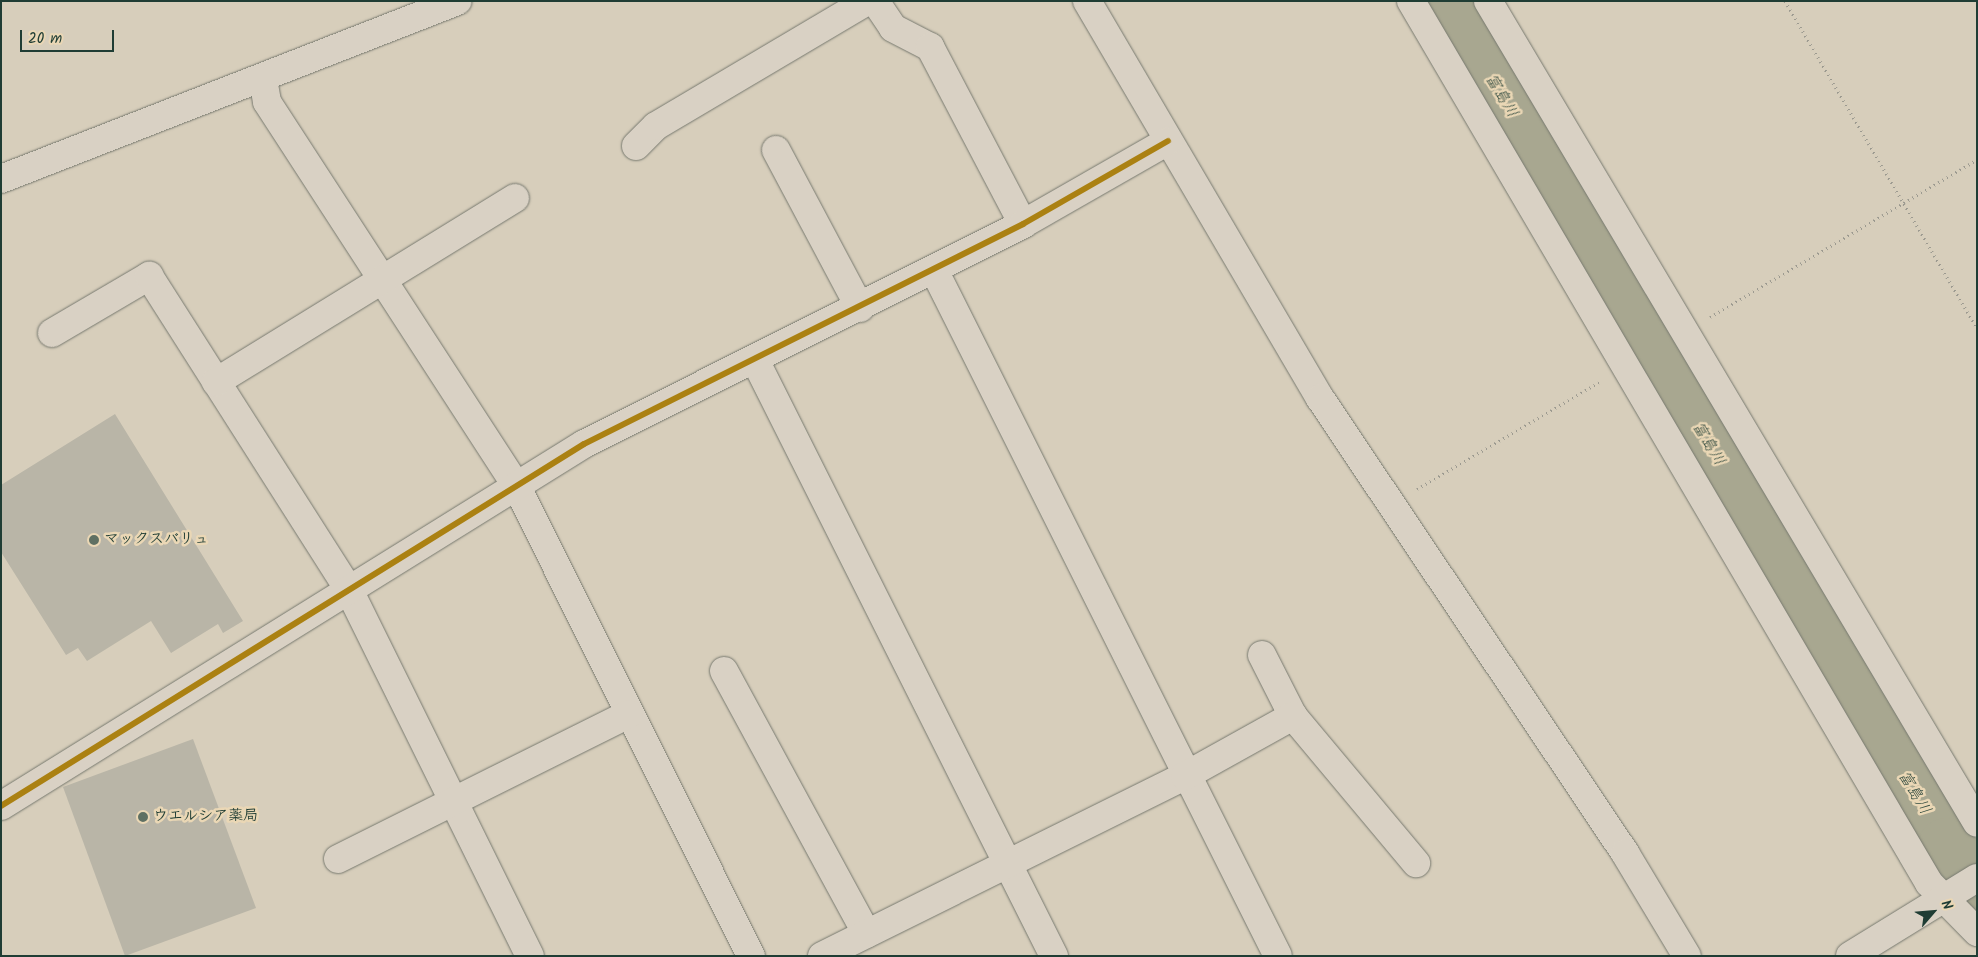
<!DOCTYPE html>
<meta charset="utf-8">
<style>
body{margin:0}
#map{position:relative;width:1978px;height:957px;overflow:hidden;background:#d7cebb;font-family:Kalam,"Klee One",sans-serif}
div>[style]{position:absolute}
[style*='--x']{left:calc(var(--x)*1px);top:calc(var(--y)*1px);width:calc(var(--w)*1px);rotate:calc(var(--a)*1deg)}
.river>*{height:56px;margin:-28px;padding:0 28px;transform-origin:28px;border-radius:28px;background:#a8a790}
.building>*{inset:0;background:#b9b5a7}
.path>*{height:3px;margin-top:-1.5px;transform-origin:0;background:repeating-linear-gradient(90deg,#9c9a90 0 1px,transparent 0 5px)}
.roads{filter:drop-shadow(0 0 1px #77796f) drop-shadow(0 0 1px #77796f)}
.minor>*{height:28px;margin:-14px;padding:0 14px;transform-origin:14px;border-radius:14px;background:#d9d1c4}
.bus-1>*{height:6px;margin:-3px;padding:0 3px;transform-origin:3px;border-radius:3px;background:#ab8112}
.dots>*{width:14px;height:14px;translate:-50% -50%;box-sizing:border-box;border:2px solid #ead7b5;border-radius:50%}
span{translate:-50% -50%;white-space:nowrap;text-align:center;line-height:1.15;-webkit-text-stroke:5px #ead7b5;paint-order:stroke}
.poi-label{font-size:15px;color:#1f3d34;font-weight:700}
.left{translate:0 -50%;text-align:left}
.water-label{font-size:16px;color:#314a3f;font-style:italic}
.frame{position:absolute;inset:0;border:2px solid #1f3d34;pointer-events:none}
.north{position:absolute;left:1908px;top:887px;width:50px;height:50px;-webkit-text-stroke:4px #ead7b5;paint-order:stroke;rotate:63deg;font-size:14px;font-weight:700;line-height:20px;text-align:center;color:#1f3d34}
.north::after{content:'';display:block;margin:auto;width:18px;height:22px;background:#1f3d34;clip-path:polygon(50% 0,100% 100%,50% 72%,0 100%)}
.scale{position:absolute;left:20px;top:30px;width:94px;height:22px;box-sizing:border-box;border:2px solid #1f3d34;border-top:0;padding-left:6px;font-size:15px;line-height:18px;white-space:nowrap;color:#1f3d34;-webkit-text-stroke:4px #ead7b5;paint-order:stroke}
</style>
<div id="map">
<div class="river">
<div style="--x:1445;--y:1;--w:982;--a:59.34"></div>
<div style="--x:1946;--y:846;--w:48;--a:50"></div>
</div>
<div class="building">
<div style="clip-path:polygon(115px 414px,243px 621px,223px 633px,218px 624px,171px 653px,151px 621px,87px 661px,78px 648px,66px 655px,1px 552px,1px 485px)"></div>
<div style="clip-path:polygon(193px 739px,256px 908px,125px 956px,63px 787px)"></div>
</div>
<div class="path">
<div style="--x:1785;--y:1;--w:379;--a:59.6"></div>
<div style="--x:1710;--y:317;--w:310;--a:-30.5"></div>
<div style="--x:1417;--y:489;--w:213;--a:-30.4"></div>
</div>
<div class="roads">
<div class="minor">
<div style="--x:875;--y:1;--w:32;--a:56"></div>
<div style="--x:893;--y:28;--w:42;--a:27.2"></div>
<div style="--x:930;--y:47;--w:200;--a:62.3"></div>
<div style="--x:1087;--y:1;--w:460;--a:59.6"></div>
<div style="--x:1320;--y:398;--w:548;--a:56.16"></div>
<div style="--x:1625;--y:853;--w:120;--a:59"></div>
<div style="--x:1411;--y:1;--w:1023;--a:59.57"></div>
<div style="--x:1929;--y:883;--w:69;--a:45.6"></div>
<div style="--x:1488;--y:1;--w:956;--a:59.25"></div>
<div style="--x:263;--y:79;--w:23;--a:80"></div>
<div style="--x:267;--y:102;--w:459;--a:57"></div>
<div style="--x:517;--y:487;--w:524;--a:63.48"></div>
<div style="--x:636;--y:146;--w:28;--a:-45"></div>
<div style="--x:656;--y:126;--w:245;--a:-30.6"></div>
<div style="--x:776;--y:150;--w:179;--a:62"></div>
<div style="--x:1;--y:179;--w:490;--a:-21.3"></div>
<div style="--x:934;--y:270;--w:767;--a:63.37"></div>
<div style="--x:52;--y:333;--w:113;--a:-30.4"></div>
<div style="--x:149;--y:276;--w:372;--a:57.5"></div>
<div style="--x:349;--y:590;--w:408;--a:63.7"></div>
<div style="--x:755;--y:360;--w:667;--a:63.36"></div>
<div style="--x:216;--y:382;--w:351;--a:-31.6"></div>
<div style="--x:1262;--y:655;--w:68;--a:63.1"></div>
<div style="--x:1293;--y:716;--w:192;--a:50.1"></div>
<div style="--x:724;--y:671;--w:299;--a:61.5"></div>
<div style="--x:1;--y:806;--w:686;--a:-31.84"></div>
<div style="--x:584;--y:444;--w:491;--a:-26.6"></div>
<div style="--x:1023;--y:224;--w:167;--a:-29.8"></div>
<div style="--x:338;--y:859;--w:325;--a:-26.5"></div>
<div style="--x:822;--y:956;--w:405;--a:-26.4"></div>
<div style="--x:1185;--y:776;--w:124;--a:-29.1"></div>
<div style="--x:1850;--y:956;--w:149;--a:-31.6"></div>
</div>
</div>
<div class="bus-1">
<div style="--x:1;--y:806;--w:686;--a:-31.84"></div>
<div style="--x:584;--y:444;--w:491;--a:-26.6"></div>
<div style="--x:1023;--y:224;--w:167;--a:-29.8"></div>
</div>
<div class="dots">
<div style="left:94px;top:540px;background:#5f7063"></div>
<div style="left:143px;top:817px;background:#5f7063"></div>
</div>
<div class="poi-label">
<span class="left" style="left:104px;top:540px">マックスバリュ</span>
<span class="left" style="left:153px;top:817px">ウエルシア薬局</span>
</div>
<div class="water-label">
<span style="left:1501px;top:96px;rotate:59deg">富島川</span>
<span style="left:1708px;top:444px;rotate:59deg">富島川</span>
<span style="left:1914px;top:793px;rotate:59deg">富島川</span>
</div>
<div class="frame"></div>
<div class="north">N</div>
<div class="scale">20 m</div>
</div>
